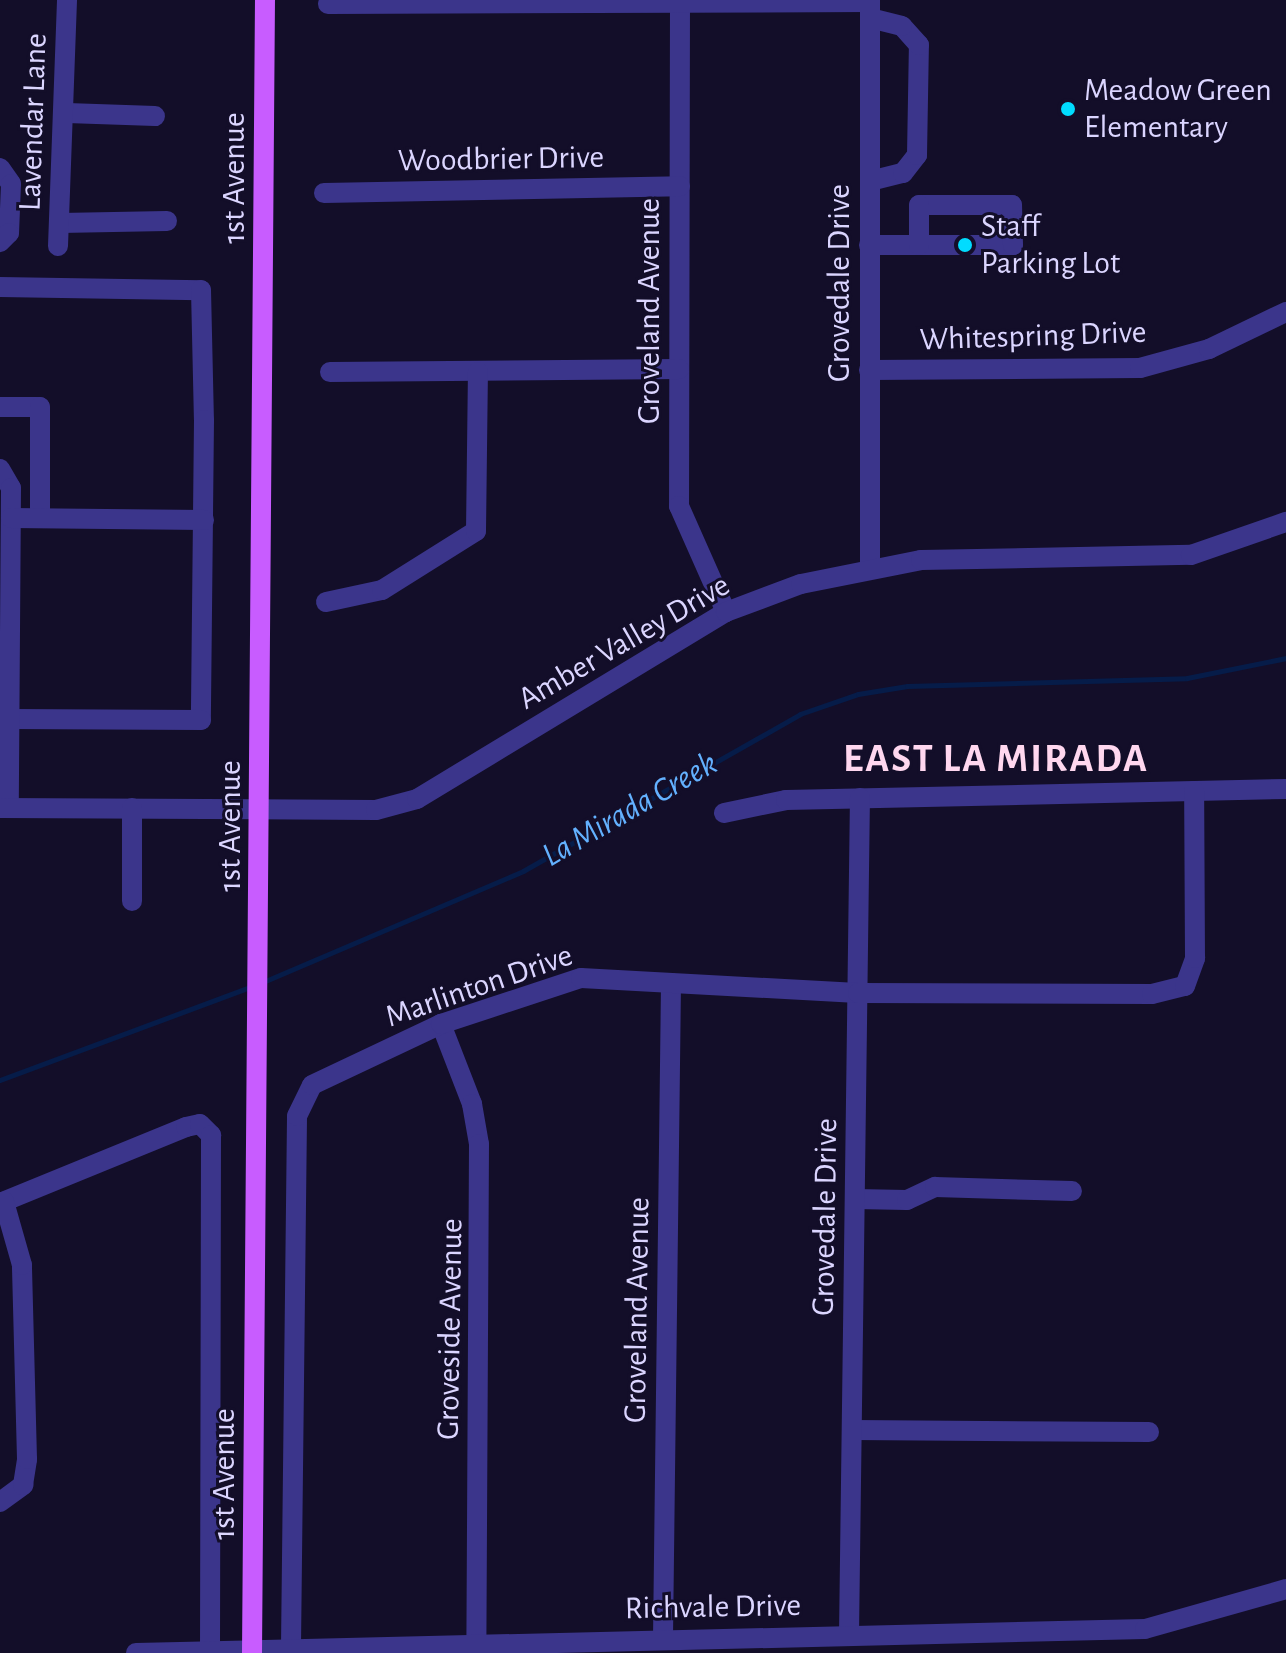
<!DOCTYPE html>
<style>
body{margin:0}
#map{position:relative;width:1286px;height:1653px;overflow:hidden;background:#130e29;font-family:"Alegreya Sans",sans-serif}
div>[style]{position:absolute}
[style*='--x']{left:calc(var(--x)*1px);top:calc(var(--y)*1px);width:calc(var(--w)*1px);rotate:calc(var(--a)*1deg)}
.stream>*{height:5px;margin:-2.5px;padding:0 2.5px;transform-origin:2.5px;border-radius:2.5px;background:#061c49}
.minor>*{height:20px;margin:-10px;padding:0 10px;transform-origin:10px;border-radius:10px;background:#3b358b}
.major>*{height:20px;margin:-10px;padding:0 10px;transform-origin:10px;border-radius:10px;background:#c85cff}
.dots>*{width:22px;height:22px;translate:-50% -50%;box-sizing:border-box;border:4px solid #130e29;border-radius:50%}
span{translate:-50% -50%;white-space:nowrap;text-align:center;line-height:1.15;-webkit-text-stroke:6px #130e29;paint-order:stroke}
.poi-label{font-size:32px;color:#dbd5ff}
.left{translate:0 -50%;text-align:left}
.street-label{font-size:32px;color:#dbd5ff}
.water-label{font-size:34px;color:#63b1ff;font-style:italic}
.district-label{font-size:40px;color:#ffd7ef;font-weight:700;letter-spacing:2px}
</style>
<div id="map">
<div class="stream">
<div style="--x:263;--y:982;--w:283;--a:-23.1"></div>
<div style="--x:523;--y:871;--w:318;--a:-29.5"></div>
<div style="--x:800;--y:714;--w:61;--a:-19"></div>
<div style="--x:858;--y:694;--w:50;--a:-9.3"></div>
<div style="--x:907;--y:686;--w:280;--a:-1.6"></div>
<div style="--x:1187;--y:678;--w:101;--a:-11.4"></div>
<div style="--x:0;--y:1080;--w:267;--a:-20.4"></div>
</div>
<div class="minor">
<div style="--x:680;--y:0;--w:506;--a:90.11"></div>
<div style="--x:679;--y:506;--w:116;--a:66.1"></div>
<div style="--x:328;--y:4;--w:542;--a:-0.21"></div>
<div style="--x:67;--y:113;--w:88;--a:2"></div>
<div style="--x:0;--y:168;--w:19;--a:55"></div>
<div style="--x:11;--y:184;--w:49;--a:92.3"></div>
<div style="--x:9;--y:233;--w:13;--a:135"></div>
<div style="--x:870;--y:181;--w:34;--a:-14"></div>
<div style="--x:903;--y:173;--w:23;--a:-52"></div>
<div style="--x:917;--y:155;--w:110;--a:-89"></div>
<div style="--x:919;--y:45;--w:25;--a:-132"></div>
<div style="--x:902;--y:26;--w:33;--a:-166"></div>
<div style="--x:324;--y:193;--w:356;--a:-1.1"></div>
<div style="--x:60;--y:223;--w:107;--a:-1.1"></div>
<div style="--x:869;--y:245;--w:144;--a:0"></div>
<div style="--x:1013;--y:245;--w:40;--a:-91.4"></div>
<div style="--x:1012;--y:205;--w:93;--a:180"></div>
<div style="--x:919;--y:205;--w:40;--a:90"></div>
<div style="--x:58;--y:246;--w:246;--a:-87.9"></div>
<div style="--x:0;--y:287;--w:201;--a:0.9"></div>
<div style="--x:201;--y:290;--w:130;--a:88.7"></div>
<div style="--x:204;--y:420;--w:300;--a:90.6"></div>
<div style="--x:201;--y:720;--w:192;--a:-179.7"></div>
<div style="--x:869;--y:370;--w:271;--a:-0.4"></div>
<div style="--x:1140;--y:368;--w:72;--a:-15.4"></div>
<div style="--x:1209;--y:349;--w:85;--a:-25.7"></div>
<div style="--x:330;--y:372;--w:349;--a:-0.5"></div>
<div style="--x:0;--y:407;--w:40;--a:0"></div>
<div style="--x:40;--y:407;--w:111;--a:90"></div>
<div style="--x:0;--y:469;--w:22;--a:60"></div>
<div style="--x:11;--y:488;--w:320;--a:90.4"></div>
<div style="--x:11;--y:518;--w:193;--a:0.6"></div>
<div style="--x:870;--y:566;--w:566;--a:-90"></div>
<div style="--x:326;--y:602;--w:57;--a:-12.1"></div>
<div style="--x:382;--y:590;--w:111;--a:-32.1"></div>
<div style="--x:476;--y:531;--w:159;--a:-89.3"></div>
<div style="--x:0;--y:808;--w:376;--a:0.3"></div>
<div style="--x:376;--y:810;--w:42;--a:-15"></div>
<div style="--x:417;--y:799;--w:361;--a:-31.2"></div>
<div style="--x:726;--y:612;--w:80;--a:-20.5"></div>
<div style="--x:801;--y:584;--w:122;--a:-11.3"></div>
<div style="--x:921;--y:560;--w:270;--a:-1.1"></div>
<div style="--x:1191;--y:555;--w:101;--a:-19.2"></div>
<div style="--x:132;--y:808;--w:93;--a:90"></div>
<div style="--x:724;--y:813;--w:63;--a:-11.8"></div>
<div style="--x:786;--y:800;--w:500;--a:-1.26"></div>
<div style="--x:441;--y:1024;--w:86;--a:68.8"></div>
<div style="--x:472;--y:1104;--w:41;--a:80.1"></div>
<div style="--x:479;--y:1144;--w:497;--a:90.3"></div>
<div style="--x:855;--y:1199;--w:52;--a:1.1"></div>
<div style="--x:907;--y:1200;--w:31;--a:-25"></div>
<div style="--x:935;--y:1187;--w:137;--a:1.7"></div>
<div style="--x:0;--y:1203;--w:201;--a:-22.2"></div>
<div style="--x:186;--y:1127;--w:14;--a:-12"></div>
<div style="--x:200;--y:1124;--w:16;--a:45"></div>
<div style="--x:211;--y:1135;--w:513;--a:90.11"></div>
<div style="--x:852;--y:1430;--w:297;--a:0.4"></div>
<div style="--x:0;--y:1502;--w:29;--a:-36"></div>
<div style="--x:23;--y:1485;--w:26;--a:-81"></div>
<div style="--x:27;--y:1459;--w:194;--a:-91.5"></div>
<div style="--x:22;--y:1265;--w:66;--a:-105.9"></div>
<div style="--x:849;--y:1635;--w:837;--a:-89.25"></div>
<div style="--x:663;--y:1638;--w:655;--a:-89.3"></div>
<div style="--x:291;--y:1646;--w:530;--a:-89.35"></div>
<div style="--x:297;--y:1116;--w:34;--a:-64"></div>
<div style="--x:312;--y:1085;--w:143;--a:-25.3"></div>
<div style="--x:441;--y:1024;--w:147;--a:-18.2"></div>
<div style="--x:581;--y:978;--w:277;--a:3.1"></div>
<div style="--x:858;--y:993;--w:294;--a:0.2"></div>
<div style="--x:1152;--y:994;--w:34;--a:-14"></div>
<div style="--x:1185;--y:986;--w:30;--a:-70"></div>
<div style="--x:1195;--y:958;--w:167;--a:-90.3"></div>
<div style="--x:136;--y:1653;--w:1009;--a:-1.36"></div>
<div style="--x:1145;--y:1629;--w:147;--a:-15.8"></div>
</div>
<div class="major">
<div style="--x:252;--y:1653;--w:1653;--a:-89.55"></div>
</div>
<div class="dots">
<div style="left:1068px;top:109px;background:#01dcff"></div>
<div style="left:965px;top:245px;background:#01dcff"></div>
</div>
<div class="poi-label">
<span class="left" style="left:1084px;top:109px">Meadow Green<br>Elementary</span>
<span class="left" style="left:981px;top:245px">Staff<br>Parking Lot</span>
</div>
<div class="street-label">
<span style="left:33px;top:122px;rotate:-88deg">Lavendar Lane</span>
<span style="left:501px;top:159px;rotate:-1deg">Woodbrier Drive</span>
<span style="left:234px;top:178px;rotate:-90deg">1st Avenue</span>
<span style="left:839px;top:283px;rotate:-90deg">Grovedale Drive</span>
<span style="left:649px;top:311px;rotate:-90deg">Groveland Avenue</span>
<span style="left:1033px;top:336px;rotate:-2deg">Whitespring Drive</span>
<span style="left:624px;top:642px;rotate:-30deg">Amber Valley Drive</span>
<span style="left:230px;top:826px;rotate:-90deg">1st Avenue</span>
<span style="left:479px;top:986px;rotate:-19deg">Marlinton Drive</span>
<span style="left:825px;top:1217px;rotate:-89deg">Grovedale Drive</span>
<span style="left:637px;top:1310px;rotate:-89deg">Groveland Avenue</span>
<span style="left:450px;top:1329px;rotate:-89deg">Groveside Avenue</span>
<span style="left:224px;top:1474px;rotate:-90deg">1st Avenue</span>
<span style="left:713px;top:1607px;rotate:-1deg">Richvale Drive</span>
</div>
<div class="water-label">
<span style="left:630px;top:810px;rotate:-30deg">La Mirada Creek</span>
</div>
<div class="district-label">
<span style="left:996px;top:759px">EAST LA MIRADA</span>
</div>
</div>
